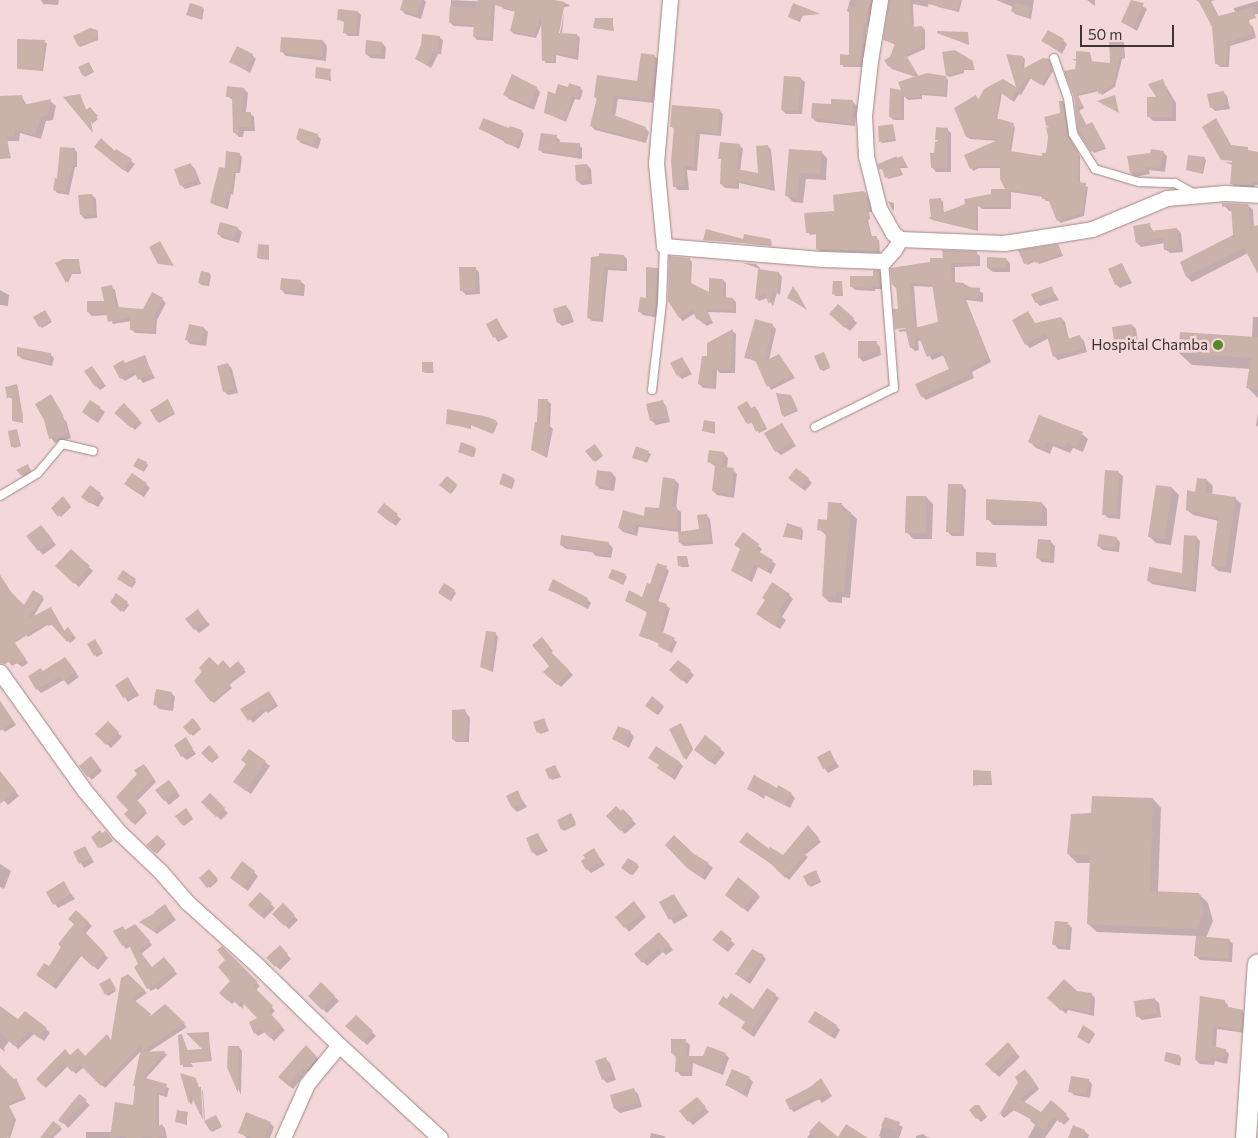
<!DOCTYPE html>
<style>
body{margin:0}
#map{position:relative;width:1258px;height:1138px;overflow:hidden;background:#f4d8d9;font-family:Commissioner,sans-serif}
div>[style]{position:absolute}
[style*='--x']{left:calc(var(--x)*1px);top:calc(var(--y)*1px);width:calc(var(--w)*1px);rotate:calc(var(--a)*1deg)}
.shadow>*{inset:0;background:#0003}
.building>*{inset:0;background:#cab2aa}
.roads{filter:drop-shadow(0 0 1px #a08787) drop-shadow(0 0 1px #a08787)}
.lane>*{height:8px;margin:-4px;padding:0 4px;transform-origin:4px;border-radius:4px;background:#fff}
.street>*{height:15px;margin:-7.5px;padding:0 7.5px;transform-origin:7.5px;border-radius:7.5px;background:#fff}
.secondary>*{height:20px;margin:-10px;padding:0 10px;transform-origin:10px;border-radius:10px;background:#fff}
.dots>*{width:14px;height:14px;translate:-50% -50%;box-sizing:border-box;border:2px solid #f4d8d9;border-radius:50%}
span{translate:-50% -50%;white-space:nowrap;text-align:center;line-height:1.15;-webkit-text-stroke:5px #f4d8d9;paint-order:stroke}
.poi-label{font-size:15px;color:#3f3434}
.right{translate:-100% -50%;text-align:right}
.scale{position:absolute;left:1080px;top:25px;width:94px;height:22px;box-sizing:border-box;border:2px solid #3f3434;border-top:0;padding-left:6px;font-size:15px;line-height:18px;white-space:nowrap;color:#3f3434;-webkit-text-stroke:4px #f4d8d9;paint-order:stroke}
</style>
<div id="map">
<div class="shadow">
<div style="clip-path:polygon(41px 0,59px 0,58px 5px,43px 4px)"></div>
<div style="clip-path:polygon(404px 0,424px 0,426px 2px,421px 19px,405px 14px,401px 9px)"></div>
<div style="clip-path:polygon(451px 0,491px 2px,495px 5px,493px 41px,477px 40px,474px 36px,475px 27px,454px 26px,450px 23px)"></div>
<div style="clip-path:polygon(503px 0,550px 0,568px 4px,570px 6px,556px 9px,563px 11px,557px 39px,559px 39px,564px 12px,562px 34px,577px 35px,580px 38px,578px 60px,556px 55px,556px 63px,546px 63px,544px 60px,543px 21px,536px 38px,514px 34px,511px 31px,516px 12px,504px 9px,501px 6px)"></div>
<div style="clip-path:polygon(850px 0,875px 0,869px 27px,867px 25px,863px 67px,844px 67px,841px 64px,850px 56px,850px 13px,847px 11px)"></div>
<div style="clip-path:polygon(890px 0,929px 0,928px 7px,913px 4px,914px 28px,922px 27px,925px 30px,925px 49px,907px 57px,919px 77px,945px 77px,948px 80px,947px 97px,922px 95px,922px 99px,908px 100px,904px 96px,904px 120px,894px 120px,890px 117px,892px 89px,903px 92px,916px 77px,892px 69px,889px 66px,896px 45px,884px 40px)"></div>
<div style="clip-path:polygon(936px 0,962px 0,959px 12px,938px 7px)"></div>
<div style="clip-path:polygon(996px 0,1034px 0,1031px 19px,1015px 14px,1012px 11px,1013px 7px)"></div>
<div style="clip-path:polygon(1087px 0,1095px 0,1095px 6px)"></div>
<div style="clip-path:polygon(1132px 0,1147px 9px,1137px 31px,1122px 22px)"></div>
<div style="clip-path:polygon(1196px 0,1216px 0,1211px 1px,1220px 19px,1249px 23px,1253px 27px,1256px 38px,1230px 46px,1229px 67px,1220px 67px,1216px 63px,1213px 27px,1202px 4px)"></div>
<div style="clip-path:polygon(1258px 1px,1258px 14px,1239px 15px,1234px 10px,1234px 8px)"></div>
<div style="clip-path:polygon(203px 8px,204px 10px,202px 20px,188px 14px)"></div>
<div style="clip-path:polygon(805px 10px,800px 22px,791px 18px)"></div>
<div style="clip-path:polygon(358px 12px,361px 15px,359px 36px,348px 36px,345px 33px,345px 23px,339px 19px)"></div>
<div style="clip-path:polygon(612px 19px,614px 31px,594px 28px)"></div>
<div style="clip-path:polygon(98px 31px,98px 40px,80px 47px,79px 46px,75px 36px)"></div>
<div style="clip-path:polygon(938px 33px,968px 33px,969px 45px,940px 34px)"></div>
<div style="clip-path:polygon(439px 37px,443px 40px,441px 54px,438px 54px,431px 68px,416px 59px)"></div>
<div style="clip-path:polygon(18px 40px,47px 43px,43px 71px,19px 69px)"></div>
<div style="clip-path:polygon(1063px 40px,1067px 44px,1062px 54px,1043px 41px)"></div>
<div style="clip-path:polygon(323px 41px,327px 46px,326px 61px,286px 56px,282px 52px)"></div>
<div style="clip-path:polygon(1122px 41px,1124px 43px,1125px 58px,1122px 59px,1115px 87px,1102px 95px,1099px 91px,1078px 96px,1084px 108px,1079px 111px,1087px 126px,1094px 126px,1106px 149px,1094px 153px,1080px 132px,1075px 97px,1077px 62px,1090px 53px,1092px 62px,1111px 64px)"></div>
<div style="clip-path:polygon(382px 43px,386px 47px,385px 59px,371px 58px,366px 54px)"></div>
<div style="clip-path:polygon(252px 55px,256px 59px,250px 73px,231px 62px)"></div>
<div style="clip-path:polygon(654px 56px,659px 60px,653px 103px,618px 99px,615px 117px,645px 128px,649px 132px,646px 143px,595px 130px,591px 126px,598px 100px,595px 97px,638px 82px)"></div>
<div style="clip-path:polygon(1023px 57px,1025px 59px,1024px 69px,1048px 60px,1053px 71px,1044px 86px,1031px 78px,1021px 95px,1019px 94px,1014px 102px,1002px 93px,997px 120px,1015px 127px,1011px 153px,1043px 157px,1047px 155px,1051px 129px,1061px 114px,1062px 102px,1065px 105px,1070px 139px,1080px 156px,1080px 184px,1088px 187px,1084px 216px,1060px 223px,1050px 201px,1046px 201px,1043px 197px,1011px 192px,1011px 209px,982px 209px,978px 205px,978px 231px,932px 220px,930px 218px,940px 199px,943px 202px,944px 214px,1007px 190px,1001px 168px,979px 168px,973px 171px,965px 155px,999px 141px,970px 139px,967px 137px,976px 96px,979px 100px,985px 90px,1018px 90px)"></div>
<div style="clip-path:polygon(972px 62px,975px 70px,964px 70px,964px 73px,949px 77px,947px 75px)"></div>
<div style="clip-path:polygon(89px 63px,94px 72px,85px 77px,84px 75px)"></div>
<div style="clip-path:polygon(330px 70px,331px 81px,316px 77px)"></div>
<div style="clip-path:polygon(800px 78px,805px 82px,802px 114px,786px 114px,782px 110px)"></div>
<div style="clip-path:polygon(1163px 81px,1176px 103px,1176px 121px,1153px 121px,1149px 117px,1158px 99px)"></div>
<div style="clip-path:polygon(536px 88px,540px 92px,534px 110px,509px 99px,505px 95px)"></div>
<div style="clip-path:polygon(569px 88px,580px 88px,583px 91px,580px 100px,575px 99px,566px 122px,546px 113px)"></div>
<div style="clip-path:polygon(244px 89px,248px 93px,246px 113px,250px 113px,254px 117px,255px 131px,244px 131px,243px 137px,239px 137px,235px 133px,234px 101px,227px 96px)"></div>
<div style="clip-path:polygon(1223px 92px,1227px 96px,1230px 109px,1215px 111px,1211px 107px)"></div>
<div style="clip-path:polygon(21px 96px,27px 105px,50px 101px,56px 106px,53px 120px,46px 121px,41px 139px,20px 133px,19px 141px,7px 141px,0 122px,0 98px)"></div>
<div style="clip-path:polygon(81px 97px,87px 111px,90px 109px,98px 119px,92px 124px,91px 116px,88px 116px)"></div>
<div style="clip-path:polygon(852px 101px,857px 106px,855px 126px,817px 122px,812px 118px,832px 105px)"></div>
<div style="clip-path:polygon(719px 110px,723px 114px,721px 136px,700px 134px,697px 171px,687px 170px,689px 190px,678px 190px,674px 186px,675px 130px,671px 126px)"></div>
<div style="clip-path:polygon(1219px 124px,1232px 147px,1258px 153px,1258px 185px,1255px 185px,1254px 189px,1235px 187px,1231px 183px,1233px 165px,1224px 162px,1238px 163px)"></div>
<div style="clip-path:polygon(893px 125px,896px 141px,882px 143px,881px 142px)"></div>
<div style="clip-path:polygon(480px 129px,521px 131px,524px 134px,519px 149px)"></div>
<div style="clip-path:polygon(947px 129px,951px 133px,951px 172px,936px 172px,932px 167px,939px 142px,937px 139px)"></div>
<div style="clip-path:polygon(317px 135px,321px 139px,318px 149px,301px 143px,297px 139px)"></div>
<div style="clip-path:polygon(556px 137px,560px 140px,559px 144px,579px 145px,582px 148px,582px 159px,543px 153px,539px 149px)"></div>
<div style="clip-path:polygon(739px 145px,743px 149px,740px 171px,760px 175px,768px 146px,771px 150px,775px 191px,739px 183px,739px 189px,725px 188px,721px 184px,722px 161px,720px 158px)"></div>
<div style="clip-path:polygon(8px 147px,11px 158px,0 159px,0 148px)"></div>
<div style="clip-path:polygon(74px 149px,77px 152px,77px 167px,75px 167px,69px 195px,57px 193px,54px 189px)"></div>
<div style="clip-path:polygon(99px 150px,115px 153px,117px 151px,135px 164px,128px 173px)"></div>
<div style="clip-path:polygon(790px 150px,821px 152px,827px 158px,826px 180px,806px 179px,803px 203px,793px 202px,787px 196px)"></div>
<div style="clip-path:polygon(1163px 152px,1167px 156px,1165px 172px,1149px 170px,1150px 174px,1135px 177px,1131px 173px)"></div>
<div style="clip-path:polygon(239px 154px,242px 157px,240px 173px,236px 173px,233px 195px,231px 194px,228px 209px,215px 205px,212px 203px)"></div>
<div style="clip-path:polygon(1204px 158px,1206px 160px,1203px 174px,1187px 170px)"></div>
<div style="clip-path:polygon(898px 159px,903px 159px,908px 168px,900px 168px,903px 175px,888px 179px,884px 170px,880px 169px)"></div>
<div style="clip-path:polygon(191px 165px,195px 169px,201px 184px,185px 189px,181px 185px)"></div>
<div style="clip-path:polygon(587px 165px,591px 169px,592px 184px,582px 185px,577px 181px)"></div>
<div style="clip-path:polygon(863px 193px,868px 197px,872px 212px,869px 212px,870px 219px,868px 220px,872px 237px,879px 240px,880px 253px,820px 251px,817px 249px,817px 234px,810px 235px,808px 232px)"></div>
<div style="clip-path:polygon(92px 195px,96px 199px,97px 218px,85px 219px,81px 215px)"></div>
<div style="clip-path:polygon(888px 201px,894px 203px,894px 211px,892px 209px)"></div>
<div style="clip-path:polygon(1223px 204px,1248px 205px,1253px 210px,1254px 228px,1258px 226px,1258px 270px,1248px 253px,1192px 282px,1187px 277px,1182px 263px,1234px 237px,1232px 211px,1229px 211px)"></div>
<div style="clip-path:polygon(1149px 225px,1154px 232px,1177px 229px,1181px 233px,1183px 252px,1170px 253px,1165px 249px,1165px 243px,1141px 247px,1137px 243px)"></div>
<div style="clip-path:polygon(237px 228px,242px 232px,239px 243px,222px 238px,218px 234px)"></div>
<div style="clip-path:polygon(705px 239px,770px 241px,772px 242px,771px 246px)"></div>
<div style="clip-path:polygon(1058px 245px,1063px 256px,1039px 264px,1037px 261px,1027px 265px,1020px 251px)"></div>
<div style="clip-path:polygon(269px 246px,269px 260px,260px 259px,258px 258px)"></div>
<div style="clip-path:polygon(evenodd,976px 253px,980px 256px,980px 266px,955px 267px,955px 284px,964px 284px,983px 293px,983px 302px,966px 300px,991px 362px,972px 372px,974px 378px,926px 400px,922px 396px,950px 370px,944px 355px,932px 360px,922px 340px,918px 341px,919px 350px,915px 351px,911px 347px,907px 331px,900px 332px,896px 328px,900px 311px,897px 289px,893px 285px,931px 263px,976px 253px,914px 286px,934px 287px,939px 323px,917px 328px,914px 286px,976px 253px,898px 327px,911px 328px,898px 330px,898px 327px)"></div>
<div style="clip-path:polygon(624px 256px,627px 259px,627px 271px,608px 270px,603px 322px,592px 321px,588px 317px,592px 258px)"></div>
<div style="clip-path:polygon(689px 259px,692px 262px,691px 285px,710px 294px,723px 280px,726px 283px,726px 299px,733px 299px,736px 302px,736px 313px,708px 312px,713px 323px,707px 326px,698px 319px,695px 313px,683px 321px,680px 318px)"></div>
<div style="clip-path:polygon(1006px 259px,1010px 263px,1010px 272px,993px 272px,988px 268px)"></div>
<div style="clip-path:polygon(79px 260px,81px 274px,72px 274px,68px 283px,57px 264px)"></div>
<div style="clip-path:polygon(743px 263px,756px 264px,760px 268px,760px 271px,779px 273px,782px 277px,780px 295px,777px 293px,773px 306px,767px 298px,759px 301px,756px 298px,760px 269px)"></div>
<div style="clip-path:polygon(1122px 264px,1132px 283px,1120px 288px,1116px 284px)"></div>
<div style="clip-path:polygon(475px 268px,479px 272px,480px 294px,466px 295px,461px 290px)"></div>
<div style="clip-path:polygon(657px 269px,661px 273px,659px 318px,643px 315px,639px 311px,647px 299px)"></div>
<div style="clip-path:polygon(879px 271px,883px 275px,884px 289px,875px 289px,875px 291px,855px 290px,851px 286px,875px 277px)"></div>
<div style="clip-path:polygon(210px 274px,211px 276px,209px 286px,201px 285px,200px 283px)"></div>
<div style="clip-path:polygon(300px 281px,305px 285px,304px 296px,285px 294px,281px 289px)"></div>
<div style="clip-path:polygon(842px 282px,843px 296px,835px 296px,834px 294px)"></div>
<div style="clip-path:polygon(111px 287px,115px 290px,119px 309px,144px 310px,162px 299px,166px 303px,157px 320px,156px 334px,135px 333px,131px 329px,132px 321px,113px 324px,108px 315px,92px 316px,88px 312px,105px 302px)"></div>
<div style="clip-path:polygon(793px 288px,797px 292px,807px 310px,789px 298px)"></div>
<div style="clip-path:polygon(1051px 288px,1059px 300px,1040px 306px,1036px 302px)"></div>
<div style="clip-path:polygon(0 290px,9px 295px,8px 306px,0 305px)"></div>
<div style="clip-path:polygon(566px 306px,570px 311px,574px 322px,562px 326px,558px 322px)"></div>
<div style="clip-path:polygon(46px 313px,52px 322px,42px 328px,40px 326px)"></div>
<div style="clip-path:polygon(1028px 313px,1036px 324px,1061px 318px,1065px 322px,1069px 340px,1080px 337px,1084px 341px,1087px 352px,1058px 360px,1054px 356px,1049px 338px,1030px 348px,1026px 344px)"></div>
<div style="clip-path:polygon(1253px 317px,1258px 317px,1258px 398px,1248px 388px,1250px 369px,1192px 365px,1179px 353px,1252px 338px)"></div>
<div style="clip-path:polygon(835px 318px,853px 319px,857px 323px,850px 331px)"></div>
<div style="clip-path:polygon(497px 320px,508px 337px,498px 342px,487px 325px)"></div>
<div style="clip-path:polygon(772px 325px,776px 329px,769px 360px,779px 355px,795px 378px,771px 390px,757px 362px,745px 357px)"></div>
<div style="clip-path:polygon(1132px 325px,1136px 329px,1138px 342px,1119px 345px,1115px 340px)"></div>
<div style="clip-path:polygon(204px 328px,208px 332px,206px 346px,190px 344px,186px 339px)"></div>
<div style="clip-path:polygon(732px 331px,736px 334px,735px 373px,720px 373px,717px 370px,716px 389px,703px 388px,699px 384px,708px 357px)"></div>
<div style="clip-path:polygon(859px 342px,876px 343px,880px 347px,881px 355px,863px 362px,859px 357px)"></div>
<div style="clip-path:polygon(50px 354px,54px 358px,52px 366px,22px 359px,19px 356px)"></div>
<div style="clip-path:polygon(825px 355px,830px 368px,823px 371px,821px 369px)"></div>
<div style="clip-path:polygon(144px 357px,155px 378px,143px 383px,137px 374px,125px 381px,121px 378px,125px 365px)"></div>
<div style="clip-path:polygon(682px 358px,692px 374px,682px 379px,678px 375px)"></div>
<div style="clip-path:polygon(432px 363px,434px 373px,425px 373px,423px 371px)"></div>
<div style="clip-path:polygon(228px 364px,232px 369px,238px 393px,228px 395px,224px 391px)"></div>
<div style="clip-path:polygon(92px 367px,106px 386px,100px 390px,96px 386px)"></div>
<div style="clip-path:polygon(17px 386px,18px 388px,23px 423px,13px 421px,13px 399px,8px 397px)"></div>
<div style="clip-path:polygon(778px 394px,792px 398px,798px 411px,784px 417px)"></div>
<div style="clip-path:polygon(52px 399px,65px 421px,66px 420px,71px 438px,55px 443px,51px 438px)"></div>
<div style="clip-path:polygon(168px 400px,175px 414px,159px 423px,158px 421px)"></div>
<div style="clip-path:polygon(90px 401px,105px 412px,98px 423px,88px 416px)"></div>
<div style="clip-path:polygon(548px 401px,551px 404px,550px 426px,553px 429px,547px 458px,532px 449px,538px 424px)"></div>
<div style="clip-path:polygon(662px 401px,666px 406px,670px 422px,656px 425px,652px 421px,648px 405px)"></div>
<div style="clip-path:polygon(124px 405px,142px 423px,135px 430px,115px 413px)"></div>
<div style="clip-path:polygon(757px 409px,767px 429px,759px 433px,753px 422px,748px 424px,747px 423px,752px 410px)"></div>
<div style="clip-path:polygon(1258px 413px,1258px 427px,1256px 425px)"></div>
<div style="clip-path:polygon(496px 422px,498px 423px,493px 434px,471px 425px,471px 429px,447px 423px)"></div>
<div style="clip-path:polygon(715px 423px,715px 434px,703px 431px)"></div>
<div style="clip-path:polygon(782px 424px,796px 446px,781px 455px,776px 451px)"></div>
<div style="clip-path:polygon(17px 430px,21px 446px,14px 448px,12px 446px)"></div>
<div style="clip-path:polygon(1082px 434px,1088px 439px,1083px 452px,1073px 448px,1070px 453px,1053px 446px,1050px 454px,1036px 448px,1030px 442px)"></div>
<div style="clip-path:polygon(596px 447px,603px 456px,595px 462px,594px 460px)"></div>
<div style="clip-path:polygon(475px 448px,476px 449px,474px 457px,460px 452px)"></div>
<div style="clip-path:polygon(637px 448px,651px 454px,647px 463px,634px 457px)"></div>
<div style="clip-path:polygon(724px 453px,728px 458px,727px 469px,733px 470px,737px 474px,734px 498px,717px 495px,713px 491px,716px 467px,709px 462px)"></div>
<div style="clip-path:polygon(146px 463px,148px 465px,144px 472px,137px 467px)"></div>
<div style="clip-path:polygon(27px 466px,34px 475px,27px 480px,18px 470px)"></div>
<div style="clip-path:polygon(1118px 472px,1123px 476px,1120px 519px,1108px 518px,1104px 514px)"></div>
<div style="clip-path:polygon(612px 473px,616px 478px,614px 491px,600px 489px,596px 485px)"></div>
<div style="clip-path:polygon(447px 478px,457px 486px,451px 494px,441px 485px)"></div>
<div style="clip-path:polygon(513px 479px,515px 480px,512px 489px,502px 485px)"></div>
<div style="clip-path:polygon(808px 479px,812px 483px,805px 491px,794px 482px)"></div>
<div style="clip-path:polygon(675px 480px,679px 484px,676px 508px,681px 512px,681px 533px,700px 530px,707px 516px,710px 519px,713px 544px,684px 546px,680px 543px,679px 532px,639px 527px,637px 536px,623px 532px,619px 528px,660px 510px)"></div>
<div style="clip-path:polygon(1207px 480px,1213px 486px,1212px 495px,1235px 498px,1241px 504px,1231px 573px,1218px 571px,1212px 565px,1219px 521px,1193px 515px,1187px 510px,1196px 493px)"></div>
<div style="clip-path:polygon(146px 484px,150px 488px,144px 497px,130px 488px)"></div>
<div style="clip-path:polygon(962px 485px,966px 490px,964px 536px,952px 536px,948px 532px)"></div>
<div style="clip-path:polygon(1157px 486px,1172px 488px,1179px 495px,1171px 545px,1156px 543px,1149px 536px)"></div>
<div style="clip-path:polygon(100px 494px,104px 498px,98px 507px,87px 501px)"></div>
<div style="clip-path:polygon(926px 497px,933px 504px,932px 539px,913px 539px,907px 532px)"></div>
<div style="clip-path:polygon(63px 498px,71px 507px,61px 517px,52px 508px)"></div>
<div style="clip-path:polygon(1042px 503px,1047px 509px,1047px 526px,993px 525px,988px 519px)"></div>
<div style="clip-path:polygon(384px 505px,401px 519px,396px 526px,383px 516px)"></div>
<div style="clip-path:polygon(842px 505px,857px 519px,850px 598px,842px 597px,842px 603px,829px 602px,823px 596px,827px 536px,819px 529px)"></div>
<div style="clip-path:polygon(802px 529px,803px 531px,802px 540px,784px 536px)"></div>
<div style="clip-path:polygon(45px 531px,56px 545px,43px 555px,28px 537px)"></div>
<div style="clip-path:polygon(743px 534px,762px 549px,759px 553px,776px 564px,771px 574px,758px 567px,752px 582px,732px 571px,741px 550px)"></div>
<div style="clip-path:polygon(1196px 537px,1200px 541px,1196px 592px,1152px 584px,1148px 580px,1183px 575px)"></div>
<div style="clip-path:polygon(1116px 538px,1120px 542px,1119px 552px,1103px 550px,1098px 546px)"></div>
<div style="clip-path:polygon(1050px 541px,1055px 546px,1054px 563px,1042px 562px,1038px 558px)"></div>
<div style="clip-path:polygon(609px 544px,613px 548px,611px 558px,596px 556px,592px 552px,566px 549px,561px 545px)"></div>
<div style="clip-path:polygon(71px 550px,93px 571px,79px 587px,56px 566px)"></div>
<div style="clip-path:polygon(995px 554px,997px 567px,977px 566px)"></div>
<div style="clip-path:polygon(687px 557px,689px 567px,681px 567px,679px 565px)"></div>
<div style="clip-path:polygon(666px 568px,669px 571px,658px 602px,670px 608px,663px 633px,677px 642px,672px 653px,663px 648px,660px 644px,640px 635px,648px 613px,626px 600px,642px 598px)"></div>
<div style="clip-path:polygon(0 575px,13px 596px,24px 607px,42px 597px,44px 599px,32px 619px,51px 608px,65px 632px,68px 629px,76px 638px,70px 643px,53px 624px,49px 626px,47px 625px,28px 637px,0 592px)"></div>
<div style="clip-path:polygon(625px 575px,627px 577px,623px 585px,610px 578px)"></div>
<div style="clip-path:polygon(121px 580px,135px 580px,136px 582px,132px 588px)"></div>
<div style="clip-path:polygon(550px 590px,587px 599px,591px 603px,588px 609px)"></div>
<div style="clip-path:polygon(454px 591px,456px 593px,451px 601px,439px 593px)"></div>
<div style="clip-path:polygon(117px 595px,129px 605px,124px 612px,111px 602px)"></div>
<div style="clip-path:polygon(789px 595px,793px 599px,782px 617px,786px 620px,780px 629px,762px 618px)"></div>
<div style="clip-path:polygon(198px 611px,210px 625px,199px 633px,195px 629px)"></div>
<div style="clip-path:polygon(0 623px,28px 663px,22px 667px,17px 663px,12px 666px,0 650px)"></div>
<div style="clip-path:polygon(495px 633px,498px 637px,493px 672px,481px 667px)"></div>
<div style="clip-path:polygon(95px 640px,103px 653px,97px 657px,95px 655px)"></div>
<div style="clip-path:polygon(545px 642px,553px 651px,551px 653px,573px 675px,561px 687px,545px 672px,550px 666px)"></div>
<div style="clip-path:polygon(69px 662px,79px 677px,68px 685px,64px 680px,41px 693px,37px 689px,44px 672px)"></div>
<div style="clip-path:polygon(238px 663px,246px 672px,229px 685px,232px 688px,214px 703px,212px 701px,218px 667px,230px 669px)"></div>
<div style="clip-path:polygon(690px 671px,694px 675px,687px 684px,675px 674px)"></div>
<div style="clip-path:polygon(128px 679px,139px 695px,128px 702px,117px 685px)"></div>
<div style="clip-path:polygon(171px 693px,175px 697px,173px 711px,159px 709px,155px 704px)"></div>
<div style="clip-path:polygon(272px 696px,278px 706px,268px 713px,266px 711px,253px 723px,242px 709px)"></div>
<div style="clip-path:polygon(0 701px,16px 725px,5px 732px,0 726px)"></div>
<div style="clip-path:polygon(662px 705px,664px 707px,658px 715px,648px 708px)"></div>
<div style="clip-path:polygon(464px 710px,470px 718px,469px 742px,456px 742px,453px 739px)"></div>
<div style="clip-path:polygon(192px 720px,201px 729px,193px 736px,184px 727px)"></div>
<div style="clip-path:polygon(544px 720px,549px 731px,540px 734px,534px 723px)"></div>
<div style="clip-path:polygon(108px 723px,122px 737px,111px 748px,96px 734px)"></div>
<div style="clip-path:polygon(682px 727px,693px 749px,686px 760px,671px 730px)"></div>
<div style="clip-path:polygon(630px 732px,634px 737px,629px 748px,614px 739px)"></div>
<div style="clip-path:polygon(705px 737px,725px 753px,715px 765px,700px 754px)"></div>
<div style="clip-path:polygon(185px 739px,196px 754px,187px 760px,182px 756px)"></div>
<div style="clip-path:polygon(209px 747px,219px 757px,212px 763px,203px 753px)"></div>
<div style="clip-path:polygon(249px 750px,270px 766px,251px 794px,235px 782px,247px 764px)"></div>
<div style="clip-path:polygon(830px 752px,839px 767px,828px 773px,818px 758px)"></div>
<div style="clip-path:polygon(95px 762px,102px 771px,92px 780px,88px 776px)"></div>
<div style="clip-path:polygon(680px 763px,683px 766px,675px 780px,658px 768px)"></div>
<div style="clip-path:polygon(555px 766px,561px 777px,552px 780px,547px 770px)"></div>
<div style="clip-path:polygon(146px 767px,156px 782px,137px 801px,147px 813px,135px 825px,125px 814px,130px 810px)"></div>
<div style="clip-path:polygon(991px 772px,992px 785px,974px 785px)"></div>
<div style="clip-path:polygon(0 783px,9px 783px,19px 796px,8px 805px,0 796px)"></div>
<div style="clip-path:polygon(173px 786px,180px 796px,169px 805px,157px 791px)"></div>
<div style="clip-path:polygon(748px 788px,777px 789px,791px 794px,795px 798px,790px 808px,765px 795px,764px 799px)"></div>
<div style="clip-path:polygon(517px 792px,527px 807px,517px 812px,513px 808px)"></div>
<div style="clip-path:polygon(210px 795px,228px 813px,221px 820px,203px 802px)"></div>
<div style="clip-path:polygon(1153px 799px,1161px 808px,1158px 892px,1199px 894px,1208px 903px,1213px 921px,1206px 938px,1229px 940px,1233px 944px,1232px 962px,1200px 960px,1196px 956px,1197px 936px,1097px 932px,1088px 924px,1091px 863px,1077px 863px,1068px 854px,1092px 814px)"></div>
<div style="clip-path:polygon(186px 810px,193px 819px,184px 826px,177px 817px)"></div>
<div style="clip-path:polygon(623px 810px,636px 824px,625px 834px,607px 816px)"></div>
<div style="clip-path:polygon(573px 817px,576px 825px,564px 831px,562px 829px)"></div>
<div style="clip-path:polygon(811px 830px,821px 842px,805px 855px,808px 857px,789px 880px,775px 866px,740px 842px,784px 857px)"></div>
<div style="clip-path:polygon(105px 832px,113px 841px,101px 848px,99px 847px,102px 834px)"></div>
<div style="clip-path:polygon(538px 834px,548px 851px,537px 856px,533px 852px)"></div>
<div style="clip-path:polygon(157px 836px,166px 844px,157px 854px,148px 845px)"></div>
<div style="clip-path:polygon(666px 845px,693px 855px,708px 864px,713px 868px,705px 880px,694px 873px)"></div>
<div style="clip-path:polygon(85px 847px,94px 862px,84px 868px,74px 853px)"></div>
<div style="clip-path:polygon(594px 850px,605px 865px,591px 873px,587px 869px,587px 859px)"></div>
<div style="clip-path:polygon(0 864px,11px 871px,4px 889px,0 887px)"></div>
<div style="clip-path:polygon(637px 865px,639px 867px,633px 875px,624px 870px)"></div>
<div style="clip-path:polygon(209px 871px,218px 881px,210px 888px,201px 878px)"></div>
<div style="clip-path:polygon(254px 872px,258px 876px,248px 891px,236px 882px)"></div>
<div style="clip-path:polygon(817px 873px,821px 882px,811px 887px,809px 885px)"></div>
<div style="clip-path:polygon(63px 883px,75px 899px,58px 908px,47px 893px)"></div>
<div style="clip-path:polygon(756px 892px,760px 897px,748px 912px,726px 895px)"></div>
<div style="clip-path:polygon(260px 894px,275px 908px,264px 919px,250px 905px)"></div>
<div style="clip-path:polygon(674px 895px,688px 916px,674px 924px,661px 903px)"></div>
<div style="clip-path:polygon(283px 905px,298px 920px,289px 929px,274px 914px)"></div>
<div style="clip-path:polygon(165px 906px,176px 920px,157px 934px,145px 925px)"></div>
<div style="clip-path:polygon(638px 907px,646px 917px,629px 932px,617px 917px)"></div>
<div style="clip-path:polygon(77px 912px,92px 926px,85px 934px,108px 958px,98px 970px,82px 955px,56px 989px,38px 975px,49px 968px,75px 924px)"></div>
<div style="clip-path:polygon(1068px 924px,1072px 928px,1070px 950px,1058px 949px,1054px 944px)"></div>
<div style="clip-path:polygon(139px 929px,152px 945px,141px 954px,153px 969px,167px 962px,177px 974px,158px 990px,156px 988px,151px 991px,148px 988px,131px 946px,126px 949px,123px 945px,126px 931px)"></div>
<div style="clip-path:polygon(721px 932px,735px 944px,728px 952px,718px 944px)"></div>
<div style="clip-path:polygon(663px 938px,673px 950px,666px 955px,663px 952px,647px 966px,636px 954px)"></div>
<div style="clip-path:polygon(280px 947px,291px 959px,280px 970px,268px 958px)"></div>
<div style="clip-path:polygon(222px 948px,260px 986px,256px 990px,275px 1011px,270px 1016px,285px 1030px,274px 1041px,265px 1032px,258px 1036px,255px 1033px,259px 1018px,244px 1002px,243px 1009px,235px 1001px,232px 1004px,221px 993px,232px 981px)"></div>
<div style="clip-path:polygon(763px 956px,766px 959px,750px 984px,740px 977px)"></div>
<div style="clip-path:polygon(128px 975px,147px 993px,134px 1002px,151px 1017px,165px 1006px,187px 1027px,147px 1053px,164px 1052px,167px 1055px,145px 1079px,169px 1088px,167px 1097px,159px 1095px,159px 1127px,162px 1125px,165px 1128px,167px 1138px,86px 1138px,86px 1132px,112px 1132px,134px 1106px,142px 1050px,105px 1088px,84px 1067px,76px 1074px,68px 1066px,46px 1088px,38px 1079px,70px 1056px,86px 1057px,107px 1036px,112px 1042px)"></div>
<div style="clip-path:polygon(111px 982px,116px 991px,108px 996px,106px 994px)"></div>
<div style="clip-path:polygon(321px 984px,339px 1001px,327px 1013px,310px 996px)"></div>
<div style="clip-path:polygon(1077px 992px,1091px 994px,1095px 998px,1094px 1016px,1068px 1010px,1066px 1014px,1049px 998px)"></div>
<div style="clip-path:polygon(775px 995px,779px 998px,754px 1037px,742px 1028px,754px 1011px)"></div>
<div style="clip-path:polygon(1154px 999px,1159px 1003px,1161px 1017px,1142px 1020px,1137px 1016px)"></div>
<div style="clip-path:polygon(1224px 1001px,1228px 1005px,1228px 1008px,1242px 1011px,1246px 1015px,1245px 1033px,1217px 1029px,1216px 1048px,1225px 1050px,1229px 1054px,1227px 1064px,1215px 1061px,1214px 1065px,1200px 1064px,1196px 1060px)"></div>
<div style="clip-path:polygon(0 1008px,18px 1020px,46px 1029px,50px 1033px,44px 1041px,34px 1034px,18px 1049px,10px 1040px,4px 1048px,5px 1052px,0 1048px)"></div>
<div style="clip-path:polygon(356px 1017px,376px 1036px,367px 1045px,347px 1026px)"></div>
<div style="clip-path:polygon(809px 1022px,836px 1026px,840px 1030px,835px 1039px)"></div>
<div style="clip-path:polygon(1093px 1032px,1095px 1034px,1089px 1044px,1080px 1038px)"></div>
<div style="clip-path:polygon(208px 1033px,212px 1061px,191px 1063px,193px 1067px,183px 1067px,182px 1036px,188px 1051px,205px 1050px)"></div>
<div style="clip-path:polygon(685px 1041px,690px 1045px,689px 1057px,725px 1054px,729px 1058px,723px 1075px,693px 1063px,692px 1076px,681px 1076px,677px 1071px,676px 1057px,672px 1053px)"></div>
<div style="clip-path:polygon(1008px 1044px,1020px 1057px,999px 1077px,986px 1064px)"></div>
<div style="clip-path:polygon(306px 1046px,320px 1061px,310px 1074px,307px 1071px,293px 1089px,283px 1081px)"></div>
<div style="clip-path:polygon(239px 1047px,242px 1051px,241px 1095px,229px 1067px)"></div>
<div style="clip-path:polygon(1180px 1056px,1181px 1058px,1180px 1066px,1165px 1061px)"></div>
<div style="clip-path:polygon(605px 1058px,610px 1063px,616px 1080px,607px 1083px,603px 1079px)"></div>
<div style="clip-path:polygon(4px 1071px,20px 1087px,26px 1099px,9px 1106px,16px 1120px,10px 1138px,0 1136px,0 1075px)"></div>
<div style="clip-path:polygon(1029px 1074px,1039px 1089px,1024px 1102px,1041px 1114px,1052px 1102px,1070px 1119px,1064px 1125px,1058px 1119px,1045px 1138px,1028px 1138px,1035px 1125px,1032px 1120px,1014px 1110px,1004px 1118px,1001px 1115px,1020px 1082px)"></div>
<div style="clip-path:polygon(182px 1075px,198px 1083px,202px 1114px,193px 1098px,192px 1105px,190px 1103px)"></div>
<div style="clip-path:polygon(749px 1078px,753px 1082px,747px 1097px,726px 1085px)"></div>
<div style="clip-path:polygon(821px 1080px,832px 1096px,822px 1103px,819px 1099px,794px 1112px,791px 1109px)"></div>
<div style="clip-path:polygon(1088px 1080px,1092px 1084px,1090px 1098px,1074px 1095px,1070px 1091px)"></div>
<div style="clip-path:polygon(202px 1090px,203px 1091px,205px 1120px,204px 1119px)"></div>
<div style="clip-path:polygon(634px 1090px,638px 1094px,642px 1107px,620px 1113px,615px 1109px)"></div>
<div style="clip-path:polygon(79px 1096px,90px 1105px,68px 1128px,60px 1119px)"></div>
<div style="clip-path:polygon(701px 1103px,709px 1112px,693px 1125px,681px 1112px)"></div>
<div style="clip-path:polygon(983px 1111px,987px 1117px,981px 1122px,977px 1118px)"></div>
<div style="clip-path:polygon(187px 1113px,187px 1125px,177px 1122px)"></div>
<div style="clip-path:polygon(217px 1118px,222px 1127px,212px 1132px,206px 1122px)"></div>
<div style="clip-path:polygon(885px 1118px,903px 1127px,899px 1138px,881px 1138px,879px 1136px)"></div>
<div style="clip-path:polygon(53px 1122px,62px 1129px,53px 1138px,42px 1138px)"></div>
<div style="clip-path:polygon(270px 1123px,274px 1127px,270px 1138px,247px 1138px,241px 1133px)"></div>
<div style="clip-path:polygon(1084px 1131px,1089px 1135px,1088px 1138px,1069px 1138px)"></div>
<div style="clip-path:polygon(811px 1132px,821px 1138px,807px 1138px)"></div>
<div style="clip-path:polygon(651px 1133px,664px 1136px,666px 1138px,650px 1138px)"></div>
<div style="clip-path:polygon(923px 1134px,927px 1137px,932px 1138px,916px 1138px,916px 1136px)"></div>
</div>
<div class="building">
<div style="clip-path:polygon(403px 0,422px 0,417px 15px,400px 10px)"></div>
<div style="clip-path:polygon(478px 0,554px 0,565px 2px,559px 33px,577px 34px,576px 57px,554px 53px,554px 61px,542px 61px,541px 15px,534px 36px,510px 31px,515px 11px,492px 4px,490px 38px,473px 37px,474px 25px,449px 23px,450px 6px,475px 8px)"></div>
<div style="clip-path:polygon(856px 0,870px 0,866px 26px,864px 23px,860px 65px,840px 65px,840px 54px,849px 55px,849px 5px,855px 7px)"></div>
<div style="clip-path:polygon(889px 0,910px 0,912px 27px,922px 26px,923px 46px,905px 54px,918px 76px,927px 73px,946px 76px,945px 95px,920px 93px,920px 97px,903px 97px,902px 92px,901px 118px,889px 117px,890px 88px,901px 90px,898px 82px,916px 76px,888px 66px,884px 60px,890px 57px,895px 43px,883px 40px)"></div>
<div style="clip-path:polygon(928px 0,961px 0,958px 11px,928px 4px)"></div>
<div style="clip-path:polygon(1131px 0,1144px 3px,1133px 28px,1121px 22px)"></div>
<div style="clip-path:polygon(1198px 0,1209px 0,1218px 16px,1253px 7px,1256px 18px,1249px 20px,1253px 35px,1227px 42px,1226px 64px,1215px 64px,1212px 27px)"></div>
<div style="clip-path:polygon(1014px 2px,1031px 7px,1028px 17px,1011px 11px)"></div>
<div style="clip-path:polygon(190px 3px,203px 7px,200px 19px,186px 15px)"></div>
<div style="clip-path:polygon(793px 3px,821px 14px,800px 16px,798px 21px,788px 17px)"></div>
<div style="clip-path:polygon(338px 9px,358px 11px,356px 34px,343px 33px,344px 21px,337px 20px)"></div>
<div style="clip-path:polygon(595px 18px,613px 18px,613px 30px,593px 28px)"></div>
<div style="clip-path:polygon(90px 28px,98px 30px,97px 38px,78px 46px,73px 36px)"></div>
<div style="clip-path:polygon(1048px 30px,1064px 39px,1057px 50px,1041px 41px)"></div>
<div style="clip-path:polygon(937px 31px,968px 32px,968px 44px,937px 33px)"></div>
<div style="clip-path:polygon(422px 34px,440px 36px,438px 51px,434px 51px,427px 65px,415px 59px,421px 45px)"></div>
<div style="clip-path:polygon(281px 37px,323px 40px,323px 57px,280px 52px)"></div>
<div style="clip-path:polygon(17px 39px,45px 40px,41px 70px,17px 69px)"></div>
<div style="clip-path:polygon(366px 40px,382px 42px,381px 55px,365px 54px)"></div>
<div style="clip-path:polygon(1109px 40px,1122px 40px,1124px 57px,1120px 57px,1113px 85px,1099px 94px,1097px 89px,1077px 94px,1083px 106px,1078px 108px,1086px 125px,1092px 122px,1105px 146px,1091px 152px,1078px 132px,1074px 97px,1064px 71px,1075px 69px,1076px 62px,1077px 62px,1072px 59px,1076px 59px,1076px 51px,1090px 52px,1090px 61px,1110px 63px)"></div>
<div style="clip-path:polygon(237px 46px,253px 54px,246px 70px,229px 62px)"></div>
<div style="clip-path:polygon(955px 50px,973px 61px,974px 69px,963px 69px,963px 71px,946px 76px,942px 52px)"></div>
<div style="clip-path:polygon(641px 53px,655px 55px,650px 100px,614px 95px,611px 114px,646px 127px,642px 140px,590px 126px,597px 98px,594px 97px,597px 75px,637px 81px)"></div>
<div style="clip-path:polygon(1006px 54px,1023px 56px,1022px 69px,1043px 58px,1049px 59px,1052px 68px,1041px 85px,1028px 77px,1019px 88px,1019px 95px,1017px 91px,1011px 100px,1000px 92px,995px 118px,1014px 123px,1009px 151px,1042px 156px,1042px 153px,1046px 153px,1048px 137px,1046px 127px,1049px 128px,1046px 125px,1044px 117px,1060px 113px,1059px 101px,1063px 101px,1068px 135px,1078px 152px,1078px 182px,1086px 183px,1082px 213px,1057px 221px,1048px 199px,1042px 199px,1042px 195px,1009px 190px,1009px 207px,979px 207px,976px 202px,976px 230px,928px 218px,931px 217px,929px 199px,941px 198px,942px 213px,965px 204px,964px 199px,991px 194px,991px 189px,1005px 189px,1000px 179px,1000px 166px,976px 166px,970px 169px,964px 155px,1000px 139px,966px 137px,954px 108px,976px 95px,977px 102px,984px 89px,1003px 79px,1016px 87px)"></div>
<div style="clip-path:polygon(89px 62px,93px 71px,83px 76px,78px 67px)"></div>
<div style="clip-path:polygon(316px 67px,331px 69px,329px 80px,315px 78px)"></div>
<div style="clip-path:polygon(512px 74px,537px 87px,530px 106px,503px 95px)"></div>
<div style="clip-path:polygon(784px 76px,801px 77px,798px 111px,781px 110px)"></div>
<div style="clip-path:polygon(1163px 79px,1169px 97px,1172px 97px,1172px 117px,1147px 117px,1147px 97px,1156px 97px,1148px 84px)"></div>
<div style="clip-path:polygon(569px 83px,581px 87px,577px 98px,572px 97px,564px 120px,544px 113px,548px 91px,555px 94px,558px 84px,568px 87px)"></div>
<div style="clip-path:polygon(227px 86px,244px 88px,242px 112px,251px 112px,251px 127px,240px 127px,239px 133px,233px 133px,232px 97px,226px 97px)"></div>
<div style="clip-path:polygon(1224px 91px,1226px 105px,1210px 108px,1207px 94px)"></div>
<div style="clip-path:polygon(80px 94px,86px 110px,90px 107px,98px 116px,91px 122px,93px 133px,63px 97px)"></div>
<div style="clip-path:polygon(22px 95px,23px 105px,51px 99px,48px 115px,41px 116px,35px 135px,15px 129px,14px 136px,7px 136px,10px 157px,0 158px,0 96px)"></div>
<div style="clip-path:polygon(1115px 95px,1119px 113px,1097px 101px)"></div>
<div style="clip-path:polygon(831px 99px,853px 100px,851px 123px,811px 118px,812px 103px,831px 104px)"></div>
<div style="clip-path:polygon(672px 105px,720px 109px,717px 133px,696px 130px,694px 167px,684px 166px,685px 186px,673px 187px,671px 161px,674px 127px,670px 127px)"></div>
<div style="clip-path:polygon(483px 118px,509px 128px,510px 126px,522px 130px,516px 147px,504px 143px,505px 139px,479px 129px)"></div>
<div style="clip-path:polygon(1216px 118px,1231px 145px,1248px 147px,1248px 150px,1258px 152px,1258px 182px,1251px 182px,1251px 185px,1230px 184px,1232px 161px,1221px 160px,1202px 127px)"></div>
<div style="clip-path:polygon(893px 124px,894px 139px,879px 142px,878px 126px)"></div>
<div style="clip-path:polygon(936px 127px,948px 128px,947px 168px,931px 168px,930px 153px,934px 153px,935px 142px,941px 140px,935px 140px)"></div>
<div style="clip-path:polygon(299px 128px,318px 134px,314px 146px,296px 139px)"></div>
<div style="clip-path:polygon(541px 133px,557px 135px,556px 142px,580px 143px,579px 156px,538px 150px)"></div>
<div style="clip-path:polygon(101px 138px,115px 151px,116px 149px,132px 159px,124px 171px,94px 147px)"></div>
<div style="clip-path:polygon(720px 142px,740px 144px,737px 169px,758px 173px,756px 146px,768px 145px,772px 188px,736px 180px,736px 186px,720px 184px,721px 159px,718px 159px)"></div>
<div style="clip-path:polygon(60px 147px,75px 148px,74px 165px,72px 165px,66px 192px,53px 190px,55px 178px,57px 179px)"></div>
<div style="clip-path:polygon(789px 149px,822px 151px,820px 174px,800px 173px,797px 198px,785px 196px)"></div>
<div style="clip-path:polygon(1151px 149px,1164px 151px,1161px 168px,1146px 167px,1146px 171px,1130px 173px,1127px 156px,1150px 153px)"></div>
<div style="clip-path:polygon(226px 151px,240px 153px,238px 171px,234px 170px,231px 192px,228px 192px,225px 206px,210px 203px,219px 167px,225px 168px)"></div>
<div style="clip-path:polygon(1188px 155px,1205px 157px,1202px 173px,1186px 170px)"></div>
<div style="clip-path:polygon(897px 156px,897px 158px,902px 156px,907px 166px,899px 167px,902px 173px,885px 178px,882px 169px,879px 169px,878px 164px)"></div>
<div style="clip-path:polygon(191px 163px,197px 180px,180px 186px,174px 169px)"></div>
<div style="clip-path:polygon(587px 164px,588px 180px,576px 181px,575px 165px)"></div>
<div style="clip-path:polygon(863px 191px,866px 193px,870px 210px,867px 210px,868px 217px,866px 217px,870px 236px,877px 236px,878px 251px,816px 249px,816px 232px,806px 233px,804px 213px,834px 211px,833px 195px)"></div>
<div style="clip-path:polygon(92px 194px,94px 214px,80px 215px,78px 195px)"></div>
<div style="clip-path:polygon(1222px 203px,1248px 204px,1250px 228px,1258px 225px,1258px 274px,1244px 248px,1186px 277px,1180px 262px,1233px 235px,1231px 205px,1222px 207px)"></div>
<div style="clip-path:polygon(220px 222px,238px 227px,234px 239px,217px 234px)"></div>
<div style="clip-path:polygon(1150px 223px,1151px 231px,1177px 228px,1179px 248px,1164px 250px,1163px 238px,1136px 243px,1133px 226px)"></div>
<div style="clip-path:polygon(706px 229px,743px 239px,744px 234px,771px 239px,770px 245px,703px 240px)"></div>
<div style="clip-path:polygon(160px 241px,165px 250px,174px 266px,158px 264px,149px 247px)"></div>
<div style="clip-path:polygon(258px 244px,269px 245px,268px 259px,257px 258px)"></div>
<div style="clip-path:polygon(1058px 244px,1062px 254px,1036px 263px,1035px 260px,1024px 264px,1018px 250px)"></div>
<div style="clip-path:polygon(evenodd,942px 250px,977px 251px,977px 263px,951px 263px,952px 282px,964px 283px,965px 287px,980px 288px,979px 299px,964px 297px,988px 358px,969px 368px,971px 374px,921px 397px,915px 384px,949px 369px,941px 351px,927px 357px,919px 337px,915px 338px,916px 347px,910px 348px,905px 328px,895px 329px,893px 309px,898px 309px,896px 285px,892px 285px,890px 268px,930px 262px,930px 258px,943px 258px,942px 250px,910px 283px,932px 284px,938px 322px,914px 328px,910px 283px)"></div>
<div style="clip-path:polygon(599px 253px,624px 255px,624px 269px,605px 267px,600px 319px,587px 318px,591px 257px,599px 256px)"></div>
<div style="clip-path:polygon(669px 256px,690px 258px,689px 282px,709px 292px,709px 278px,723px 279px,723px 297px,733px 298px,733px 310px,706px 309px,711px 320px,703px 324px,700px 318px,697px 320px,692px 310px,679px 318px,668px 301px)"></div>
<div style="clip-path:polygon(987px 257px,1006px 258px,1006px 268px,987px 268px)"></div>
<div style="clip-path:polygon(63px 259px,79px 259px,79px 272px,71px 272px,66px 283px,55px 263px)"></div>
<div style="clip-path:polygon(1122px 263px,1129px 279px,1115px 285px,1108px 269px)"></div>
<div style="clip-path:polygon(459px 267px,476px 267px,476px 291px,460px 291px)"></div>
<div style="clip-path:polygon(646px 267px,658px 268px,655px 314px,638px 312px,640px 297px,646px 298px)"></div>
<div style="clip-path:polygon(758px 269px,779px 272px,777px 293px,773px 291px,769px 304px,764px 294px,755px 299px)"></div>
<div style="clip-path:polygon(873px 270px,879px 270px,880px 286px,872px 286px,872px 288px,850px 287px,850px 276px,873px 276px)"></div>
<div style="clip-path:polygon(201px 271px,210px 273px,207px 285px,198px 283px)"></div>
<div style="clip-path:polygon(281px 278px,301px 280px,300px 292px,280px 290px)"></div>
<div style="clip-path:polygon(833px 281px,842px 281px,842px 295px,832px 294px)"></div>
<div style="clip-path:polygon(112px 285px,116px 307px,143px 309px,152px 292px,163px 298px,154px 316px,153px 331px,130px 330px,130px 317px,108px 322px,106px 312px,87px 312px,87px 301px,104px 301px,101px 287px)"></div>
<div style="clip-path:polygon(793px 286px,805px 308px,787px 298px)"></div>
<div style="clip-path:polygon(1052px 286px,1055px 296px,1035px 303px,1031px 294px)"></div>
<div style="clip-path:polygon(838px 304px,854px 318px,845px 328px,829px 314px)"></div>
<div style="clip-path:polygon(566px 305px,570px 318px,557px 323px,553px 309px)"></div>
<div style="clip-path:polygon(45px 310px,51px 320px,39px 327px,33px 317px)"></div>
<div style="clip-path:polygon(1028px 311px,1035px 323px,1061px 317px,1067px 339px,1080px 335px,1084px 348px,1053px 357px,1046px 333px,1025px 345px,1012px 320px)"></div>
<div style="clip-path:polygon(497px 318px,504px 332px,493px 338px,486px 324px)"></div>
<div style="clip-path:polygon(755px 319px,773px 324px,765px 361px,779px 354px,793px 375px,767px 387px,755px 360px,744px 358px)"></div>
<div style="clip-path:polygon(189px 324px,204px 327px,202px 342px,185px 340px)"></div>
<div style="clip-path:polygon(1132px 324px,1134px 338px,1114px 341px,1112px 327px)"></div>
<div style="clip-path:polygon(733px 329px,731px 370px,715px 370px,713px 368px,712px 386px,698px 384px,702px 356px,707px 356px,707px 343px)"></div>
<div style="clip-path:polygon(1180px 332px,1258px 337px,1258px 390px,1246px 388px,1251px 358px,1178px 353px)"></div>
<div style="clip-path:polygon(858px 341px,877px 341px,877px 351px,858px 358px)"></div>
<div style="clip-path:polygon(17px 347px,51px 353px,49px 364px,17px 356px)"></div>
<div style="clip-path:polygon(824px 352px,830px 366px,820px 370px,814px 356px)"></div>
<div style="clip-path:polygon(145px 355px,152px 374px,138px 380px,134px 371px,120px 379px,113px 366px,123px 360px,125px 363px)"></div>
<div style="clip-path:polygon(682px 357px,689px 369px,677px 376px,670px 363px)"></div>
<div style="clip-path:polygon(422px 362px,433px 362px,433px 372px,422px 372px)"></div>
<div style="clip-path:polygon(228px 363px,234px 389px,223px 392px,217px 366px)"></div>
<div style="clip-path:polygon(92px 366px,103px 382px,95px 387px,84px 371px)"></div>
<div style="clip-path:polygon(17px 384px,23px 416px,22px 422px,12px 421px,12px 397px,7px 398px,5px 387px)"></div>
<div style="clip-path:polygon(776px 393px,791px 395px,797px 409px,782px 416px)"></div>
<div style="clip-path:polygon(51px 394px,63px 415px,68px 434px,49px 439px,44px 420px,35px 404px)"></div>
<div style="clip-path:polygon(168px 399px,174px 412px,157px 422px,150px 410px)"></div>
<div style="clip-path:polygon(538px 399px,548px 399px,547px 424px,550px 424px,544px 456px,531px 450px,535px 422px,537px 422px)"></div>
<div style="clip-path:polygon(90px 400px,101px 407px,93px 420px,82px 412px)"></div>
<div style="clip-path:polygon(663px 400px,667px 418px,650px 421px,646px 404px)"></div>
<div style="clip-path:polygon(747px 401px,751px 408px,755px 406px,766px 427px,756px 432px,751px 421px,746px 423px,737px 407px)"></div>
<div style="clip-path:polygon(124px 403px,139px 419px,131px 428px,114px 413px)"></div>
<div style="clip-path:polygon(447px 409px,488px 417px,497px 421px,492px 433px,470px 424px,469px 428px,446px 424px)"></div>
<div style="clip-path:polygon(1039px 415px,1083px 432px,1077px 447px,1067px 443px,1064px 448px,1047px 441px,1044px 449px,1028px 442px)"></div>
<div style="clip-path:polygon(704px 420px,715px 422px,714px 433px,702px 431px)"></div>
<div style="clip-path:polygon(782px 423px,793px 441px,775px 452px,764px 433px)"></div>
<div style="clip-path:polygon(17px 429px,20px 445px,11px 447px,8px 431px)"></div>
<div style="clip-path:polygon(461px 442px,475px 447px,472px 457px,458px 452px)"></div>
<div style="clip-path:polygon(595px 444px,602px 454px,593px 461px,585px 451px)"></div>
<div style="clip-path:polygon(636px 446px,649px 451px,646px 462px,632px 458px)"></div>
<div style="clip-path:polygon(709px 450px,724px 452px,723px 465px,707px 462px)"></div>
<div style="clip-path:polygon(138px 458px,147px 462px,142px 471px,133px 466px)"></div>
<div style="clip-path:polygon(28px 464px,31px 471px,22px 476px,16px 470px)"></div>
<div style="clip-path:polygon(715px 466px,734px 468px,730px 494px,712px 491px)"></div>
<div style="clip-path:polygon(796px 468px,809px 478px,801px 488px,788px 478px)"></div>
<div style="clip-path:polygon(597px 470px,612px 472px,610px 488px,595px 485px)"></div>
<div style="clip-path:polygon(1105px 470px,1119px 471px,1117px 515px,1102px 515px)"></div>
<div style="clip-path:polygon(132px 473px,147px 483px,139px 494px,124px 484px)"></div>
<div style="clip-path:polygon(503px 473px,514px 478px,510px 488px,499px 484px)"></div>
<div style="clip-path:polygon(447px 476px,457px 484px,449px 493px,439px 485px)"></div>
<div style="clip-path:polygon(663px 477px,675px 479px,672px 507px,677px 506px,678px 529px,635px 524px,633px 533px,618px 528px,623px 510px,644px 516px,645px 507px,659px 508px)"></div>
<div style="clip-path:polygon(1197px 478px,1207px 479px,1206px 493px,1236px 497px,1225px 568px,1211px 566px,1218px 517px,1186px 510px,1187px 490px,1195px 492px)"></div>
<div style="clip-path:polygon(948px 484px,962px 484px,960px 533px,946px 532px)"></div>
<div style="clip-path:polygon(90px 485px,101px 493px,93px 503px,89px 503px,81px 497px)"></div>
<div style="clip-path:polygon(1156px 485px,1172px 487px,1165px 539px,1148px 537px)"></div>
<div style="clip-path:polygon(63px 496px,70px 505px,58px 517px,51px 508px)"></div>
<div style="clip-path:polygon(906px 496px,926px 496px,926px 533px,905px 533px)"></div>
<div style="clip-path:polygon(986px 499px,1042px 502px,1042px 520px,986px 520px)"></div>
<div style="clip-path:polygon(828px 502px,842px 503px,842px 511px,851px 512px,844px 592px,836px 592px,836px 597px,822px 596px,826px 531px,817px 530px,818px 519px,827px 520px)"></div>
<div style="clip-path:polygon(384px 503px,398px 514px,391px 523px,377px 512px)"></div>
<div style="clip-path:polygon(707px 514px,710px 541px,679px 543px,678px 532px,699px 529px,697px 515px)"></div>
<div style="clip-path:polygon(787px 523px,802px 528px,800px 539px,783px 537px)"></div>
<div style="clip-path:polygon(41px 525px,53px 540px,38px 551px,26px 536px)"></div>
<div style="clip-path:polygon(743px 532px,759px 544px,756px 550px,773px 560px,767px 571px,754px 564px,748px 579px,731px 571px,740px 549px,734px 545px)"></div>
<div style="clip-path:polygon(1099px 534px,1117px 537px,1115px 549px,1097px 546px)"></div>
<div style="clip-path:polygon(561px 535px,609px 542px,607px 555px,590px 552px,591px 548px,560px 545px)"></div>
<div style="clip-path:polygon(1184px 535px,1197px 536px,1192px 588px,1147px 581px,1149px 567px,1182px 573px)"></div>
<div style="clip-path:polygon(1038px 539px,1051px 540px,1050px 559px,1036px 558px)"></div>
<div style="clip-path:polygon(71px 549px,90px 566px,74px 584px,55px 566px)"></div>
<div style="clip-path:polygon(976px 552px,996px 553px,996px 566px,976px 566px)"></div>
<div style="clip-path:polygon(677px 556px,687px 556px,688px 565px,678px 566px)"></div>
<div style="clip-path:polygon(657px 563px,667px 566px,655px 600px,667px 604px,660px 631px,675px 638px,668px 651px,658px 646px,659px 643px,639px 636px,647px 612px,625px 601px,629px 590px,642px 597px,647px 583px,650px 584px)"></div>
<div style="clip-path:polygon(612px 569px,626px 574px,622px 584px,608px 578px)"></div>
<div style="clip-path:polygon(123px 570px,136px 579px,130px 587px,117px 579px)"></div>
<div style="clip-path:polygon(0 575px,11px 592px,24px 605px,33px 590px,43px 596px,28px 619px,51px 607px,64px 631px,68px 627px,74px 635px,67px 642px,50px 623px,46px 625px,45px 623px,15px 643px,26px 659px,17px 664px,14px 659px,5px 664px,0 663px)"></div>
<div style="clip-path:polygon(553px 579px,588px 598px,584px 606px,548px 590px)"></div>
<div style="clip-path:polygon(772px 582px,790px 594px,778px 612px,782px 615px,775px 626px,756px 614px,765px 600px,762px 598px)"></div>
<div style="clip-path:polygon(444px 583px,455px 590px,449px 600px,438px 593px)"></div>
<div style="clip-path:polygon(116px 593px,128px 602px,121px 612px,110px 602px)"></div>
<div style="clip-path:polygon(198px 609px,206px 621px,194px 630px,185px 619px)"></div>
<div style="clip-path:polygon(486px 631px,496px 632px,490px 670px,480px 667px)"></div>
<div style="clip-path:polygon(542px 637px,550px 647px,548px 649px,570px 671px,557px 685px,543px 672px,549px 666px,532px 645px)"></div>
<div style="clip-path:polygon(95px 639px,102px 651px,94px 656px,87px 644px)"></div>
<div style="clip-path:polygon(65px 657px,76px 672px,63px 681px,60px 676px,36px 690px,28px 676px,41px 668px,43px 671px)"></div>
<div style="clip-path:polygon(209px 657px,218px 665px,223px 660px,230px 668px,238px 661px,245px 669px,228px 682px,231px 685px,211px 702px,194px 681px,202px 671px,199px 668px)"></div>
<div style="clip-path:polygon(678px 660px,691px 670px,682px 681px,669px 670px)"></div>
<div style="clip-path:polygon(128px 677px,136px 691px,123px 698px,115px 685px)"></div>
<div style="clip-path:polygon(156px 689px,172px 692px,169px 708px,153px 705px)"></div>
<div style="clip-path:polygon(269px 691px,276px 703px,264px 710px,262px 708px,248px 721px,240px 709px)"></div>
<div style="clip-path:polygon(652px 696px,663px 705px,656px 714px,645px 706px)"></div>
<div style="clip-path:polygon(0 701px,14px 722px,0 731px)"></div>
<div style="clip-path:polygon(465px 709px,467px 714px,466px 740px,452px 739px,452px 710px)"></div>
<div style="clip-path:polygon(193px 718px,200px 727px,190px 735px,183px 727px)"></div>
<div style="clip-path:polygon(544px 718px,548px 729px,537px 733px,533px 722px)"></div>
<div style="clip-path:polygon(108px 721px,119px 732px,106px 745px,95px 734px)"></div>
<div style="clip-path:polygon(681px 723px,692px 747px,684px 759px,669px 729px)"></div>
<div style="clip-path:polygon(618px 726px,631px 731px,624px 745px,612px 739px)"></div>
<div style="clip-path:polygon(705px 735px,721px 748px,710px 762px,694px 750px)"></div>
<div style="clip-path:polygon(186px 737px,193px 749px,181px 757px,174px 745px)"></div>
<div style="clip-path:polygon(209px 745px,218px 755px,210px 762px,201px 753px)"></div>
<div style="clip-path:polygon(656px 746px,680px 762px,671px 777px,657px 768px,659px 765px,648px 758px)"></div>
<div style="clip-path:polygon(249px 749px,266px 761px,246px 791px,233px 782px,246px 764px,241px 760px)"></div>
<div style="clip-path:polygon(830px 750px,836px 763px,823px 769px,817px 757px)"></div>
<div style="clip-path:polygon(91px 756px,99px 767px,87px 777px,79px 766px)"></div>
<div style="clip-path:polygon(144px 764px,154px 779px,135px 798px,146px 810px,132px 823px,124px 814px,128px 810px,116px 797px,137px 774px,134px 770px)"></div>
<div style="clip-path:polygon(555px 765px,560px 775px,549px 779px,545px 769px)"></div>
<div style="clip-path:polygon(973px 770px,991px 771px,991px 783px,973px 786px)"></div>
<div style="clip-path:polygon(0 771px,16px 791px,0 804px)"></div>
<div style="clip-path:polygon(754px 775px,777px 788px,778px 785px,792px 793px,785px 805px,761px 792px,759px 795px,747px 789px)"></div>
<div style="clip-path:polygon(169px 780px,177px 791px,164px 801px,155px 790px)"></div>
<div style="clip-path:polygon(518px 790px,523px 803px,512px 808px,506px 796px)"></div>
<div style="clip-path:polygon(210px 793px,225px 808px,216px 817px,201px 802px)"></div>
<div style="clip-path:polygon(1092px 796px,1153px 798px,1150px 891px,1199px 893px,1204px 911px,1198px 929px,1087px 924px,1090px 856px,1067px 854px,1071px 814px,1091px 813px)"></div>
<div style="clip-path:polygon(616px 806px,621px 811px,623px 809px,633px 819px,620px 831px,606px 816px)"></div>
<div style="clip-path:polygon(186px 808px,192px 817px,182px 825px,175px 816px)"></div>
<div style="clip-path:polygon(571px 813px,576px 823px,561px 830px,557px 820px)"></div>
<div style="clip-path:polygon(808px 825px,819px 838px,803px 851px,806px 853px,785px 878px,771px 864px,739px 842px,747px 832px,769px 849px,770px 847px,783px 855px)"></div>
<div style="clip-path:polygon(100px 830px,102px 833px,106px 831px,112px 839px,98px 848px,91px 837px)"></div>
<div style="clip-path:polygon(538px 833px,544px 847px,532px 853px,526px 838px)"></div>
<div style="clip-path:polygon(157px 835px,165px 842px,155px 853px,146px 845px)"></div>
<div style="clip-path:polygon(674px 835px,694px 854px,709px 863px,701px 877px,688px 869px,665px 845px)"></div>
<div style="clip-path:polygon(85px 846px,91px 858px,79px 864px,73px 852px)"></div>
<div style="clip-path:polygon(594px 848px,602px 861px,586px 870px,581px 861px,585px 858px,583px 855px)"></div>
<div style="clip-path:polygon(628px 858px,638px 864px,631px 875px,621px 868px)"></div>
<div style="clip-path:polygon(242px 861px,255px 871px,244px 888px,230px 878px)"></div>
<div style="clip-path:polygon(209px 869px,218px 879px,207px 888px,199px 878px)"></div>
<div style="clip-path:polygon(816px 870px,820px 880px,808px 886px,803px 876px)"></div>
<div style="clip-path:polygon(738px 877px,756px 892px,743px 909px,725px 895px)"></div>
<div style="clip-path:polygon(64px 881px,71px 894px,53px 905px,46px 892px)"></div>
<div style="clip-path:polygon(260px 892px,272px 903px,260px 916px,248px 905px)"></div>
<div style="clip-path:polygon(674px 894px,684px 912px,669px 920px,659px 902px)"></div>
<div style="clip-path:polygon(634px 901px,643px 913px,624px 928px,615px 917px)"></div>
<div style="clip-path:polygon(283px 903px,295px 915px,284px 926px,272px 914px)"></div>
<div style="clip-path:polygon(165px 904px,173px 916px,153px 931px,139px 922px,155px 913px,154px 912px)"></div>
<div style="clip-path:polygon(76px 910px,89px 922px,82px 929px,105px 953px,93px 967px,78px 953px,52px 986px,36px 975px,44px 963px,49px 966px,61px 947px,58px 944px,74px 924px,68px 919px)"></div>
<div style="clip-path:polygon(1055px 921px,1068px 922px,1066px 946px,1052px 945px)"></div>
<div style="clip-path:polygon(135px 924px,150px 941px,139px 950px,152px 967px,164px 957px,175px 970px,153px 987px,152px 985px,147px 989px,135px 969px,134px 967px,138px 964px,128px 943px,122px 946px,113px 931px,123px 926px,125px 930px)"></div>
<div style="clip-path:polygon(721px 930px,732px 939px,724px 949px,712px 940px)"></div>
<div style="clip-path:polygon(659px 932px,670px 945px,661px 952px,659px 948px,642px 963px,634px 954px)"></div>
<div style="clip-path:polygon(1196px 936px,1230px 939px,1228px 959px,1194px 956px)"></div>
<div style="clip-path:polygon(280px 945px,288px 954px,275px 967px,266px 958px)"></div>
<div style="clip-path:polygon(222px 946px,258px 982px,253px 986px,273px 1006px,268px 1011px,282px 1026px,270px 1038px,261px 1029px,254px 1034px,249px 1022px,257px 1018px,240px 1000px,240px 1007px,231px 998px,228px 1001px,219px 993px,230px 981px,218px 967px,225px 960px,217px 950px)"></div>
<div style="clip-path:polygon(752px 949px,764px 955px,746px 981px,735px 974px)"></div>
<div style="clip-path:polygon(128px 974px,145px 990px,132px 998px,151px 1014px,148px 1018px,165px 1004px,185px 1023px,142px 1052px,165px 1051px,155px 1064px,142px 1077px,167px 1084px,164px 1095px,157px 1093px,157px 1127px,162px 1124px,165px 1136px,157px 1138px,152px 1138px,151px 1136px,139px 1138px,126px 1138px,126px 1136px,110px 1138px,115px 1102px,133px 1105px,135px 1086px,133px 1086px,142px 1044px,101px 1086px,80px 1065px,72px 1072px,64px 1063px,43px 1086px,36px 1079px,65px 1049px,70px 1055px,78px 1048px,85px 1056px,107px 1034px,111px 1040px,121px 978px)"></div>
<div style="clip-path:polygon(110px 978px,116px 989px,105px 995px,99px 984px)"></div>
<div style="clip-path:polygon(1064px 979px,1077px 991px,1092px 993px,1090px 1012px,1063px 1007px,1061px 1011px,1047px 998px)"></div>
<div style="clip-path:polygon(321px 982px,335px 996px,322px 1010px,308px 996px)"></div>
<div style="clip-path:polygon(767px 988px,776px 994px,750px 1034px,741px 1028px,745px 1022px,718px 1004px,723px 996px,727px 999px,731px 993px,753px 1009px)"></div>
<div style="clip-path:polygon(1200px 996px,1225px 1000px,1224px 1006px,1243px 1010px,1242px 1030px,1214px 1025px,1212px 1046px,1226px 1049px,1223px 1060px,1211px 1057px,1211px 1061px,1195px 1060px)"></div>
<div style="clip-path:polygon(1155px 998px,1157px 1013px,1136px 1017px,1134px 1001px)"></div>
<div style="clip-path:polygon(0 1006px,18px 1019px,25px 1011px,47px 1028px,39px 1038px,29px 1031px,14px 1046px,0 1032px)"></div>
<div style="clip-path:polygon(815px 1011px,837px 1025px,830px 1036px,808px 1022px)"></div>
<div style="clip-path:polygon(356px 1015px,373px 1031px,363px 1042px,345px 1026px)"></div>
<div style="clip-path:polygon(1083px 1025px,1094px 1032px,1087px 1043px,1077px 1037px)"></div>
<div style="clip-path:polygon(209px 1032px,210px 1060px,190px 1062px,192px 1066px,180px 1065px,178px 1035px,182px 1034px,187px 1050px,202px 1049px,186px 1033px)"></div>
<div style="clip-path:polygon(671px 1039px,686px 1039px,686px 1056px,703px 1056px,707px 1046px,726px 1053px,718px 1072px,689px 1060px,689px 1072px,675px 1072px,676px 1053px,671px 1053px)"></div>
<div style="clip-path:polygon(1008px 1042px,1016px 1052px,994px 1073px,985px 1064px)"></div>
<div style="clip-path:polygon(306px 1045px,317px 1057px,306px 1071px,303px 1068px,289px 1086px,278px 1077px)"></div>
<div style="clip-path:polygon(228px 1046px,239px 1046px,238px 1093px,227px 1067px)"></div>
<div style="clip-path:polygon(1166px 1052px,1180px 1055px,1178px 1065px,1164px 1061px)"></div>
<div style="clip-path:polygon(606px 1057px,612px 1076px,602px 1080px,595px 1061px)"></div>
<div style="clip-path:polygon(0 1065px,14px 1079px,16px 1078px,24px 1096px,7px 1104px,14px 1116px,7px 1138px,0 1138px)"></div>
<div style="clip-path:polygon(732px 1069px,750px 1077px,743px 1093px,725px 1085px)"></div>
<div style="clip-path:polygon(1025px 1069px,1038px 1087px,1035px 1086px,1020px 1099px,1041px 1112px,1051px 1100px,1067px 1114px,1060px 1123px,1054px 1117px,1044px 1131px,1030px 1121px,1031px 1119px,1010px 1108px,999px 1115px,1018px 1082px,1015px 1077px)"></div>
<div style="clip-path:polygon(180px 1073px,196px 1078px,198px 1087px,201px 1087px,203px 1120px,191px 1096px,189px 1104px)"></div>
<div style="clip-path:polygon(1071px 1076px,1089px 1079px,1086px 1094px,1068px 1092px)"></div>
<div style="clip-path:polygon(821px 1078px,830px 1093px,818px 1100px,816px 1096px,790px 1110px,785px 1100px,810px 1087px)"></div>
<div style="clip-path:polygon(634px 1088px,639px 1103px,614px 1109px,610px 1095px)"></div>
<div style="clip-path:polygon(79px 1094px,87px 1100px,63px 1124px,58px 1120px)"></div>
<div style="clip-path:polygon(697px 1097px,706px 1107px,688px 1122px,679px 1111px)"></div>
<div style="clip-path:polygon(975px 1105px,979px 1105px,984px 1113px,976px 1119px,969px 1110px)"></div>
<div style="clip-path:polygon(177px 1110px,188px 1112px,186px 1124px,175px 1122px)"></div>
<div style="clip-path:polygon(246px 1112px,271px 1122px,264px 1138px,252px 1138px,238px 1133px)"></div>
<div style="clip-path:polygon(216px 1115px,221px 1125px,210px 1131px,204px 1121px)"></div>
<div style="clip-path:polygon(885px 1117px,900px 1122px,897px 1131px,881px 1126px)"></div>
<div style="clip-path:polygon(53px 1121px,61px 1127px,50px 1138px,40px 1138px)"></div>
<div style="clip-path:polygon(819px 1121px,838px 1137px,846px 1124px,868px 1138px,816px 1138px,809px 1132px)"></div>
<div style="clip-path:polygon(1073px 1125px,1085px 1130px,1082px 1138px,1068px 1138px)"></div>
</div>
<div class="roads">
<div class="lane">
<div style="--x:1054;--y:58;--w:42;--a:70.7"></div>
<div style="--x:1068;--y:98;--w:36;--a:82"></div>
<div style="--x:1073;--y:134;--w:41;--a:57.8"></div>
<div style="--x:1095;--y:169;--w:46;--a:16.5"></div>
<div style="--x:1139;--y:182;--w:36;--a:2"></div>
<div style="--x:1175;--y:183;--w:21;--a:29"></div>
<div style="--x:652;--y:390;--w:89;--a:-83.5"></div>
<div style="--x:662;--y:302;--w:56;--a:-88"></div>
<div style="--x:815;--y:427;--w:88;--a:-26.3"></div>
<div style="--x:894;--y:388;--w:127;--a:-94.5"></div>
<div style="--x:0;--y:496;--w:44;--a:-31.2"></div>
<div style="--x:38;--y:473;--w:38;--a:-50"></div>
<div style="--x:62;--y:444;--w:32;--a:13"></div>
</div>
<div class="street">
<div style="--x:670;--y:0;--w:164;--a:94.9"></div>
<div style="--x:656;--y:163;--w:83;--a:84.5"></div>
<div style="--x:664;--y:246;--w:160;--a:4.7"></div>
<div style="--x:823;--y:259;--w:61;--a:1.9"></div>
<div style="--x:884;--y:261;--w:15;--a:-48"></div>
<div style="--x:894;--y:250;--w:13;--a:-61"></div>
<div style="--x:880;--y:0;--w:62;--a:99.3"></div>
<div style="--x:870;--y:61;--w:54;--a:96.3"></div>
<div style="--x:864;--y:115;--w:41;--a:87.2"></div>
<div style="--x:866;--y:156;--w:54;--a:76"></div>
<div style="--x:879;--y:208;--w:29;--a:61"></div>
<div style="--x:893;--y:233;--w:9;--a:41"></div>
<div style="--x:900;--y:239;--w:104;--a:2.2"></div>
<div style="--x:1004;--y:243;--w:89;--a:-9"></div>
<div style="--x:1092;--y:229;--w:81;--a:-22.5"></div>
<div style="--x:1167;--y:198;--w:58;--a:-4.9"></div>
<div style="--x:1225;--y:193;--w:33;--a:3"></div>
<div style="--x:0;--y:672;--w:146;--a:54.5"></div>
<div style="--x:85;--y:791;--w:53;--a:50.3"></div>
<div style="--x:119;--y:832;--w:57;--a:43.6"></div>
<div style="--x:160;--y:871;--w:41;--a:48.9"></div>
<div style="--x:187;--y:902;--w:96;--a:42"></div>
<div style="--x:258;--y:966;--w:113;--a:44.3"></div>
<div style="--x:339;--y:1045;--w:137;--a:42.6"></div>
<div style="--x:283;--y:1138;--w:59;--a:-66"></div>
<div style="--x:307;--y:1084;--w:50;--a:-50.6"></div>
</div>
<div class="secondary">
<div style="--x:1246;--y:1138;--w:174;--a:-86.1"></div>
</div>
</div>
<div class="dots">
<div style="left:1218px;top:345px;background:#538a25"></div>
</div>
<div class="poi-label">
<span class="right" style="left:1208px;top:345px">Hospital Chamba</span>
</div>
<div class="scale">50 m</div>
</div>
